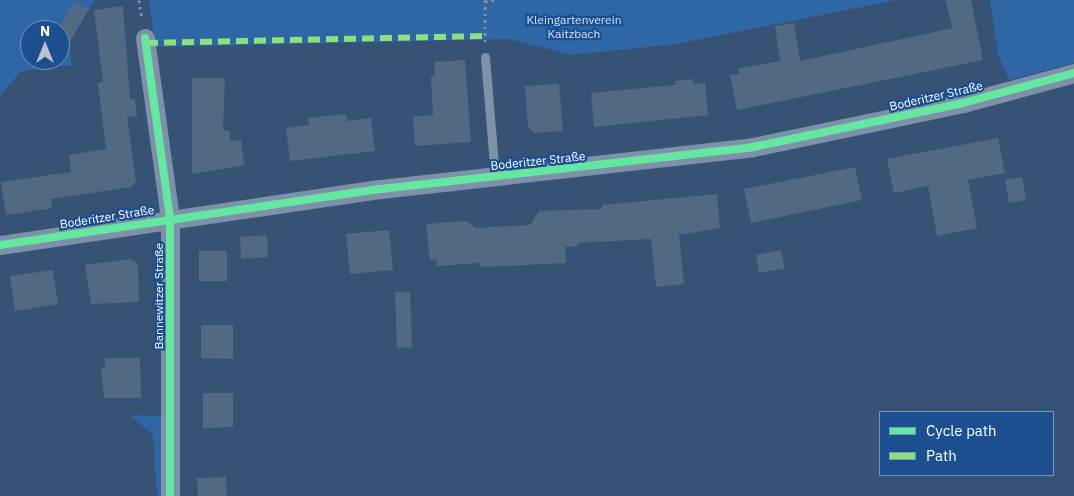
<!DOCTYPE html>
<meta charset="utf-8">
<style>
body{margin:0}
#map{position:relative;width:1074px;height:496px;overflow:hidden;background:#365274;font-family:"IBM Plex Sans",sans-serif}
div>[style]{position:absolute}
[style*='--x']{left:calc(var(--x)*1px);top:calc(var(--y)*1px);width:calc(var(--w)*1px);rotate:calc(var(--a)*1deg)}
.green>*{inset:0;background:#2f66a5}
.building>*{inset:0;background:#526984}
.path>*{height:3px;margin-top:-1.5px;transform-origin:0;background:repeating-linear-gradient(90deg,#7d92a8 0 2.5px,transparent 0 6.5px)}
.service>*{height:9px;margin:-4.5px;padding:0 4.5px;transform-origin:4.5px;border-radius:4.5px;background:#7d92a8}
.minor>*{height:19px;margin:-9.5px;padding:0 9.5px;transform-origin:9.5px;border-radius:9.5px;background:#7d92a8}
.quiet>*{height:6px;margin-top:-3px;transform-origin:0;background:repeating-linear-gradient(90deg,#8de07e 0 12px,transparent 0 18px)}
.cycleway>*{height:8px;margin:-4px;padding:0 4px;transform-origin:4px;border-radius:4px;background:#66e7a1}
span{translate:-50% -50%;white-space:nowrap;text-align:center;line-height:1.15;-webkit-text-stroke:4.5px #1b4f8f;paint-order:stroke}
.park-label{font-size:12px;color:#cfe3fa}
.street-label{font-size:12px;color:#fff}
.legend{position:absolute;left:879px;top:411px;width:175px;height:65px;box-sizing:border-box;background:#1b4f8f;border:1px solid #7695bc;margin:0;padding:6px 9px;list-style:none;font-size:15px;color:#fff}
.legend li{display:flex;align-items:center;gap:10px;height:25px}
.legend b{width:25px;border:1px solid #7695bc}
.north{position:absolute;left:20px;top:20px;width:50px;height:50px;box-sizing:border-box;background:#1b4f8f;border:1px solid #7695bc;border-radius:50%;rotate:0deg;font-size:14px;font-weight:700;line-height:20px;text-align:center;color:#fff}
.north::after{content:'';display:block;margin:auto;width:18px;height:22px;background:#b9c2ce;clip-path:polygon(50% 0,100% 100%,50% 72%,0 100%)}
</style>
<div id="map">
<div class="green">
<div style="clip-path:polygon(evenodd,0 0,100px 0,94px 1px,69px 43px,72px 65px,21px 71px,0 96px,0 0,30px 30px,60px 30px,60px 60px,30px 60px,30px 30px)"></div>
<div style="clip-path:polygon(149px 0,897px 0,676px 44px,572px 55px,508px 39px,155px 47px)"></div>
<div style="clip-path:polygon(990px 0,1074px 0,1074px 63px,1009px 80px,998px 55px)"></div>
<div style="clip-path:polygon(130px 415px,164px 416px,164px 496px,157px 496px,153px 435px)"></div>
</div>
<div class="building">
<div style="clip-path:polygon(945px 0,971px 0,983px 60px,737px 110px,730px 75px,739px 74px,738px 69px,780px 61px,775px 26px,794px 23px,800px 61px,953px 28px)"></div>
<div style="clip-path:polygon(75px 1px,89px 9px,67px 46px,60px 41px,58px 30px)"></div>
<div style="clip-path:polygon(123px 6px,130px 99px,135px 99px,137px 116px,127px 117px,136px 181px,131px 187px,51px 199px,52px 208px,6px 215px,1px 182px,71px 172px,69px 155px,106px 149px,98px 83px,103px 82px,94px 10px)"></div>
<div style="clip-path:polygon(465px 60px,471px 142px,415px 146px,413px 117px,433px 115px,431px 77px,435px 76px,434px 62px)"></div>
<div style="clip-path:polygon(192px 78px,225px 78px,223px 130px,230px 131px,230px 141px,241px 140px,244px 165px,192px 174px)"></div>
<div style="clip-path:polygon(693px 79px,693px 84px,705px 83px,708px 115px,594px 127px,591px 93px,675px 85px,675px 81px)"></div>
<div style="clip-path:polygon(559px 84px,563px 131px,534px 133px,528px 127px,525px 86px)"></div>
<div style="clip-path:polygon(346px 114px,347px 121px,371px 118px,375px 151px,290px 161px,286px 128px,309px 125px,308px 118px)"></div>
<div style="clip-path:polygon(998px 138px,1005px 173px,968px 180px,977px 228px,937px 236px,928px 186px,894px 193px,887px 159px)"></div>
<div style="clip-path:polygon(855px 167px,862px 200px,751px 223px,744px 189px)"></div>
<div style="clip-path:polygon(1022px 177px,1026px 200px,1009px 203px,1005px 180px)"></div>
<div style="clip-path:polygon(717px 194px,720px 228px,679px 235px,684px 284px,656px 287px,651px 239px,577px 243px,578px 246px,565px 247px,566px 263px,481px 267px,480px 263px,437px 266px,436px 259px,430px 260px,426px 224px,466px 221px,476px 228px,530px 225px,539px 211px,602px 209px,602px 205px)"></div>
<div style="clip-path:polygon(389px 230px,393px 270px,350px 274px,346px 234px)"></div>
<div style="clip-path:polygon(267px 235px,268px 257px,241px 259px,240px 237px)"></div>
<div style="clip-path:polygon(781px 250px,785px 268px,759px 273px,756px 255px)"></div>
<div style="clip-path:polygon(199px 251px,227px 251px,227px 281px,199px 281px)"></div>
<div style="clip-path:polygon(130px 259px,138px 264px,139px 302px,91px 304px,85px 265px)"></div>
<div style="clip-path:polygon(53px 270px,58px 304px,15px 311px,10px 276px)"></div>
<div style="clip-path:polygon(395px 292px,410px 292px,412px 347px,397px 348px)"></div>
<div style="clip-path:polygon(201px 325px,233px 325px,233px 359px,201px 358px)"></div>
<div style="clip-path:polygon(104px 358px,140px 358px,141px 398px,104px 398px,101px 368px,105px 368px)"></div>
<div style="clip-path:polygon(203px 393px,233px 393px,233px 427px,203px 428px)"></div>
<div style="clip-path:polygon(226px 477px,227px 496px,198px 496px,197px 478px)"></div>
</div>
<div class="path">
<div style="--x:139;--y:0;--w:19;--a:81"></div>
<div style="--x:485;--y:0;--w:44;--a:90"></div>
<div style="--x:485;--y:1;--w:10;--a:-6"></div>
</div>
<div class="service">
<div style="--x:485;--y:57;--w:120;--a:85.2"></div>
</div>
<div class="minor">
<div style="--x:145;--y:38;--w:183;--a:82.1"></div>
<div style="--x:170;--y:219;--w:277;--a:90"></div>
<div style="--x:0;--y:245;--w:385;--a:-8.4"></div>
<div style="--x:381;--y:189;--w:374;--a:-6.4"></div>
<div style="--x:753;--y:147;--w:215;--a:-11.8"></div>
<div style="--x:963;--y:103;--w:115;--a:-15.1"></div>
</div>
<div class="quiet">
<div style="--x:146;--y:43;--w:340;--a:-1.2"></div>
</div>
<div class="cycleway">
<div style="--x:145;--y:38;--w:183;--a:82.1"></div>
<div style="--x:170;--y:219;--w:277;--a:90"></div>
<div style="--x:0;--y:245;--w:385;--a:-8.4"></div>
<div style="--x:381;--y:189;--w:374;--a:-6.4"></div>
<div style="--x:753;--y:147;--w:215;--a:-11.8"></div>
<div style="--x:963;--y:103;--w:115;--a:-15.1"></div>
</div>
<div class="park-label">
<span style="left:574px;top:27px">Kleingartenverein<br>Kaitzbach</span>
</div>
<div class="street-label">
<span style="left:936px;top:96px;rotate:-13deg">Boderitzer Straße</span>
<span style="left:538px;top:161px;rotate:-6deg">Boderitzer Straße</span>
<span style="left:107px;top:217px;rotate:-9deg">Boderitzer Straße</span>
<span style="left:159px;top:296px;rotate:-90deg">Bannewitzer Straße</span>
</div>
<ul class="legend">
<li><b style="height:6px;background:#66e7a1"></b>Cycle path</li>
<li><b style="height:6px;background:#8de07e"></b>Path</li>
</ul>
<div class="north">N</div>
</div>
